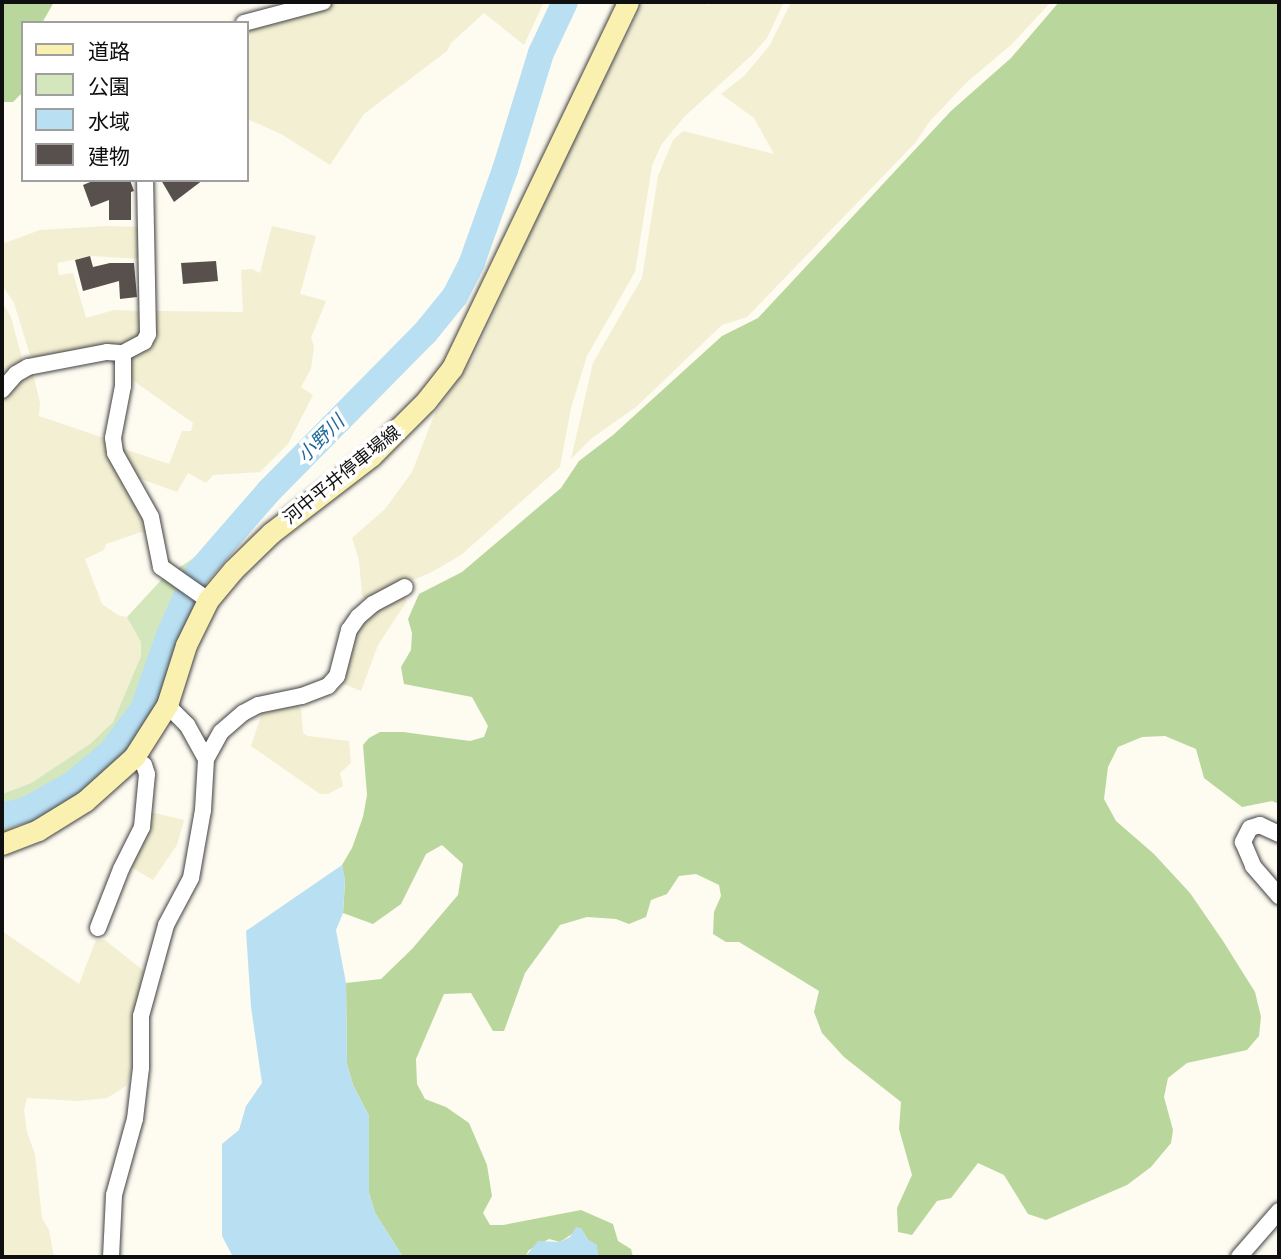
<!DOCTYPE html>
<meta charset="utf-8">
<style>
body{margin:0}
#map{position:relative;width:1281px;height:1259px;overflow:hidden;background:#fefbf1;font-family:"Crimson Pro","Noto Sans JP",serif}
div>[style]{position:absolute}
[style*='--x']{left:calc(var(--x)*1px);top:calc(var(--y)*1px);width:calc(var(--w)*1px);rotate:calc(var(--a)*1deg)}
.farmland>*{inset:0;background:#f3efd2}
.green>*{inset:0;background:#d4e7bc}
.forest>*{inset:0;background:#b9d79c}
.water>*{inset:0;background:#b9dff3}
.river>*{height:26px;margin:-13px;padding:0 13px;transform-origin:13px;border-radius:13px;background:#b9dff3}
.building>*{inset:0;background:#57504c}
.roads{filter:drop-shadow(0 0 2px #424242) drop-shadow(0 0 2px #424242)}
.street>*{height:16px;margin:-8px;padding:0 8px;transform-origin:8px;border-radius:8px;background:#fff}
.secondary>*{height:21px;margin:-10.5px;padding:0 10.5px;transform-origin:10.5px;border-radius:10.5px;background:#faf0b0}
span{translate:-50% -50%;white-space:nowrap;text-align:center;line-height:1.15;-webkit-text-stroke:7px #fff;paint-order:stroke}
.street-label{font-size:18px;color:#0f0f0f}
.water-label{font-size:19px;color:#1f689a;font-style:italic}
.frame{position:absolute;inset:0;border:4px solid #0f0f0f;pointer-events:none}
.legend{position:absolute;left:21px;top:21px;width:228px;height:161px;box-sizing:border-box;background:#fff;border:2px solid #9f9f9f;margin:0;padding:9px 12px;list-style:none;font-size:21px;color:#0f0f0f}
.legend li{display:flex;align-items:center;gap:14px;height:35px}
.legend b{width:35px;border:2px solid #9f9f9f}
</style>
<div id="map">
<div class="farmland">
<div style="clip-path:polygon(337px 2px,544px 2px,524px 45px,484px 13px,451px 43px,447px 51px,364px 114px,330px 165px,281px 134px,247px 119px,247px 25px,281px 21px)"></div>
<div style="clip-path:polygon(644px 2px,701px 2px,708px 5px,711px 2px,784px 2px,767px 38px,753px 54px,684px 117px,661px 145px,652px 166px,635px 272px,587px 356px,571px 408px,560px 467px,461px 555px,430px 573px,366px 599px,362px 595px,359px 560px,352px 538px,385px 509px,412px 472px,435px 413px,473px 359px,566px 154px)"></div>
<div style="clip-path:polygon(791px 2px,1051px 2px,1011px 45px,967px 82px,930px 121px,915px 143px,747px 317px,722px 325px,636px 407px,592px 438px,571px 459px,593px 363px,642px 278px,658px 176px,673px 140px,683px 131px,774px 154px,754px 118px,721px 94px,744px 76px,770px 45px)"></div>
<div style="clip-path:polygon(107px 226px,140px 227px,141px 259px,92px 256px,57px 263px,59px 275px,73px 273px,86px 318px,114px 310px,141px 311px,146px 327px,133px 346px,35px 358px,30px 355px,14px 303px,2px 285px,2px 244px,40px 230px)"></div>
<div style="clip-path:polygon(272px 226px,316px 236px,300px 294px,326px 301px,311px 338px,314px 346px,311px 369px,301px 387px,313px 395px,288px 444px,260px 472px,213px 475px,206px 483px,188px 473px,177px 492px,130px 475px,121px 448px,169px 464px,182px 431px,191px 431px,193px 423px,131px 379px,130px 357px,156px 340px,156px 311px,243px 312px,241px 270px,252px 269px,260px 273px)"></div>
<div style="clip-path:polygon(2px 302px,11px 317px,23px 362px,2px 383px)"></div>
<div style="clip-path:polygon(33px 373px,40px 403px,39px 416px,107px 439px,149px 524px,147px 533px,141px 532px,106px 544px,104px 550px,85px 559px,102px 604px,118px 615px,127px 617px,138px 632px,141px 642px,141px 656px,113px 722px,90px 744px,31px 783px,2px 794px,2px 399px,12px 384px)"></div>
<div style="clip-path:polygon(400px 593px,407px 601px,378px 645px,361px 691px,339px 682px,355px 627px)"></div>
<div style="clip-path:polygon(296px 704px,301px 709px,303px 733px,308px 736px,349px 741px,351px 763px,340px 773px,343px 786px,328px 794px,320px 794px,251px 746px,263px 710px)"></div>
<div style="clip-path:polygon(150px 812px,184px 820px,177px 845px,153px 880px,126px 864px)"></div>
<div style="clip-path:polygon(2px 931px,79px 984px,96px 940px,105px 940px,144px 971px,146px 976px,132px 1018px,131px 1073px,126px 1086px,107px 1098px,78px 1101px,27px 1098px,24px 1110px,27px 1132px,35px 1154px,42px 1218px,49px 1230px,54px 1257px,2px 1257px)"></div>
</div>
<div class="green">
<div style="clip-path:polygon(234px 531px,192px 609px,167px 679px,136px 737px,115px 761px,69px 800px,2px 833px,2px 794px,31px 783px,90px 744px,113px 722px,141px 656px,141px 642px,127px 617px,162px 579px)"></div>
</div>
<div class="forest">
<div style="clip-path:polygon(2px 2px,54px 2px,42px 23px,23px 23px,23px 92px,13px 102px,2px 102px)"></div>
<div style="clip-path:polygon(1059px 2px,1279px 2px,1279px 804px,1272px 801px,1242px 807px,1204px 778px,1196px 749px,1165px 736px,1142px 737px,1118px 747px,1108px 767px,1104px 799px,1116px 821px,1154px 854px,1190px 893px,1223px 941px,1255px 992px,1261px 1017px,1259px 1036px,1247px 1050px,1187px 1063px,1168px 1078px,1164px 1097px,1173px 1130px,1171px 1143px,1151px 1167px,1127px 1185px,1046px 1220px,1028px 1214px,1004px 1175px,978px 1163px,951px 1198px,937px 1201px,912px 1235px,898px 1232px,897px 1208px,912px 1175px,899px 1129px,901px 1102px,844px 1057px,822px 1033px,814px 1012px,819px 991px,739px 942px,726px 942px,713px 934px,714px 912px,721px 896px,719px 885px,696px 874px,679px 876px,667px 894px,651px 900px,646px 917px,629px 924px,616px 919px,587px 917px,560px 925px,525px 973px,504px 1031px,493px 1031px,471px 993px,444px 994px,416px 1059px,417px 1084px,425px 1099px,446px 1107px,469px 1123px,487px 1165px,492px 1196px,483px 1213px,490px 1225px,503px 1225px,581px 1210px,613px 1224px,618px 1241px,631px 1249px,633px 1257px,598px 1257px,596px 1245px,588px 1240px,581px 1228px,560px 1242px,549px 1239px,529px 1250px,525px 1257px,403px 1257px,375px 1213px,369px 1193px,369px 1116px,353px 1085px,347px 1064px,346px 983px,381px 979px,412px 949px,458px 895px,463px 864px,442px 845px,426px 854px,401px 904px,373px 924px,343px 913px,345px 881px,342px 865px,352px 848px,363px 817px,367px 795px,363px 745px,369px 738px,380px 732px,403px 732px,470px 741px,484px 737px,488px 726px,472px 697px,404px 684px,401px 667px,411px 650px,412px 633px,408px 619px,419px 594px,462px 572px,561px 488px,579px 461px,613px 435px,722px 336px,758px 318px,951px 111px,1011px 58px)"></div>
</div>
<div class="water">
<div style="clip-path:polygon(342px 865px,345px 880px,343px 913px,336px 930px,346px 983px,347px 1064px,353px 1085px,369px 1116px,369px 1193px,375px 1213px,403px 1257px,233px 1257px,222px 1236px,222px 1144px,239px 1130px,246px 1106px,262px 1083px,251px 1007px,246px 931px)"></div>
<div style="clip-path:polygon(576px 1227px,581px 1228px,588px 1240px,597px 1245px,598px 1257px,525px 1257px,538px 1241px,560px 1242px,570px 1237px)"></div>
</div>
<div class="river">
<div style="--x:2;--y:816;--w:25;--a:-14"></div>
<div style="--x:26;--y:810;--w:51;--a:-29.1"></div>
<div style="--x:71;--y:785;--w:50;--a:-39.4"></div>
<div style="--x:110;--y:753;--w:55;--a:-53.1"></div>
<div style="--x:143;--y:709;--w:78;--a:-70.6"></div>
<div style="--x:169;--y:635;--w:66;--a:-65.8"></div>
<div style="--x:196;--y:575;--w:111;--a:-49"></div>
<div style="--x:269;--y:491;--w:222;--a:-45.4"></div>
<div style="--x:425;--y:333;--w:48;--a:-51"></div>
<div style="--x:455;--y:296;--w:38;--a:-63"></div>
<div style="--x:472;--y:262;--w:98;--a:-70.3"></div>
<div style="--x:505;--y:170;--w:122;--a:-72.9"></div>
<div style="--x:541;--y:53;--w:56;--a:-64.8"></div>
</div>
<div class="building">
<div style="clip-path:polygon(95px 180px,130px 180px,134px 191px,131px 192px,131px 220px,109px 220px,109px 200px,91px 207px,83px 185px)"></div>
<div style="clip-path:polygon(161px 180px,203px 180px,174px 202px)"></div>
<div style="clip-path:polygon(90px 256px,93px 267px,110px 263px,134px 263px,137px 297px,120px 299px,119px 281px,83px 291px,75px 260px)"></div>
<div style="clip-path:polygon(216px 261px,218px 281px,183px 284px,181px 263px)"></div>
</div>
<div class="roads">
<div class="street">
<div style="--x:244;--y:23;--w:82;--a:-14.9"></div>
<div style="--x:123;--y:353;--w:33;--a:90"></div>
<div style="--x:123;--y:386;--w:53;--a:100.9"></div>
<div style="--x:113;--y:438;--w:15;--a:82"></div>
<div style="--x:115;--y:453;--w:73;--a:60.6"></div>
<div style="--x:151;--y:517;--w:51;--a:78.7"></div>
<div style="--x:161;--y:567;--w:57;--a:35.1"></div>
<div style="--x:2;--y:390;--w:21;--a:-49"></div>
<div style="--x:16;--y:374;--w:14;--a:-30"></div>
<div style="--x:28;--y:367;--w:80;--a:-10.8"></div>
<div style="--x:107;--y:352;--w:16;--a:4"></div>
<div style="--x:123;--y:353;--w:24;--a:-28"></div>
<div style="--x:144;--y:342;--w:9;--a:-63"></div>
<div style="--x:148;--y:334;--w:154;--a:-91.1"></div>
<div style="--x:206;--y:759;--w:31;--a:-61"></div>
<div style="--x:221;--y:732;--w:29;--a:-41"></div>
<div style="--x:243;--y:713;--w:17;--a:-28"></div>
<div style="--x:258;--y:705;--w:45;--a:-11.6"></div>
<div style="--x:302;--y:696;--w:28;--a:-21"></div>
<div style="--x:328;--y:686;--w:13;--a:-48"></div>
<div style="--x:337;--y:676;--w:48;--a:-75.4"></div>
<div style="--x:349;--y:630;--w:16;--a:-55"></div>
<div style="--x:358;--y:617;--w:20;--a:-41"></div>
<div style="--x:373;--y:604;--w:36;--a:-28"></div>
<div style="--x:1279;--y:834;--w:21;--a:-155"></div>
<div style="--x:1260;--y:825;--w:10;--a:163"></div>
<div style="--x:1250;--y:828;--w:16;--a:117"></div>
<div style="--x:1243;--y:842;--w:26;--a:67"></div>
<div style="--x:1253;--y:866;--w:40;--a:49"></div>
<div style="--x:98;--y:928;--w:63;--a:-68.7"></div>
<div style="--x:121;--y:869;--w:47;--a:-63.4"></div>
<div style="--x:142;--y:827;--w:53;--a:-84.6"></div>
<div style="--x:147;--y:774;--w:9;--a:-108"></div>
<div style="--x:144;--y:765;--w:13;--a:-141"></div>
<div style="--x:111;--y:1257;--w:62;--a:-87.2"></div>
<div style="--x:114;--y:1195;--w:79;--a:-74.6"></div>
<div style="--x:135;--y:1119;--w:51;--a:-83.3"></div>
<div style="--x:141;--y:1068;--w:52;--a:-90"></div>
<div style="--x:141;--y:1016;--w:94;--a:-74.6"></div>
<div style="--x:166;--y:925;--w:53;--a:-62"></div>
<div style="--x:191;--y:878;--w:69;--a:-80"></div>
<div style="--x:203;--y:810;--w:51;--a:-86.6"></div>
<div style="--x:206;--y:759;--w:39;--a:-119"></div>
<div style="--x:187;--y:725;--w:28;--a:-135"></div>
<div style="--x:1239;--y:1257;--w:61;--a:-49"></div>
</div>
<div class="secondary">
<div style="--x:2;--y:844;--w:39;--a:-21"></div>
<div style="--x:38;--y:830;--w:55;--a:-31.7"></div>
<div style="--x:85;--y:801;--w:66;--a:-41.9"></div>
<div style="--x:134;--y:757;--w:62;--a:-57.6"></div>
<div style="--x:167;--y:705;--w:63;--a:-72.4"></div>
<div style="--x:186;--y:645;--w:50;--a:-63.9"></div>
<div style="--x:208;--y:600;--w:39;--a:-50"></div>
<div style="--x:233;--y:570;--w:53;--a:-44.2"></div>
<div style="--x:271;--y:533;--w:126;--a:-37.6"></div>
<div style="--x:371;--y:456;--w:78;--a:-45"></div>
<div style="--x:426;--y:401;--w:42;--a:-51.8"></div>
<div style="--x:452;--y:368;--w:406;--a:-64.3"></div>
</div>
</div>
<div class="street-label">
<span style="left:342px;top:475px;rotate:-39deg">河中平井停車場線</span>
</div>
<div class="water-label">
<span style="left:321px;top:439px;rotate:-45deg">小野川</span>
</div>
<div class="frame"></div>
<ul class="legend">
<li><b style="height:9px;background:#faf0b0"></b>道路</li>
<li><b style="height:19px;background:#d4e7bc"></b>公園</li>
<li><b style="height:19px;background:#b9dff3"></b>水域</li>
<li><b style="height:19px;background:#57504c"></b>建物</li>
</ul>
</div>
